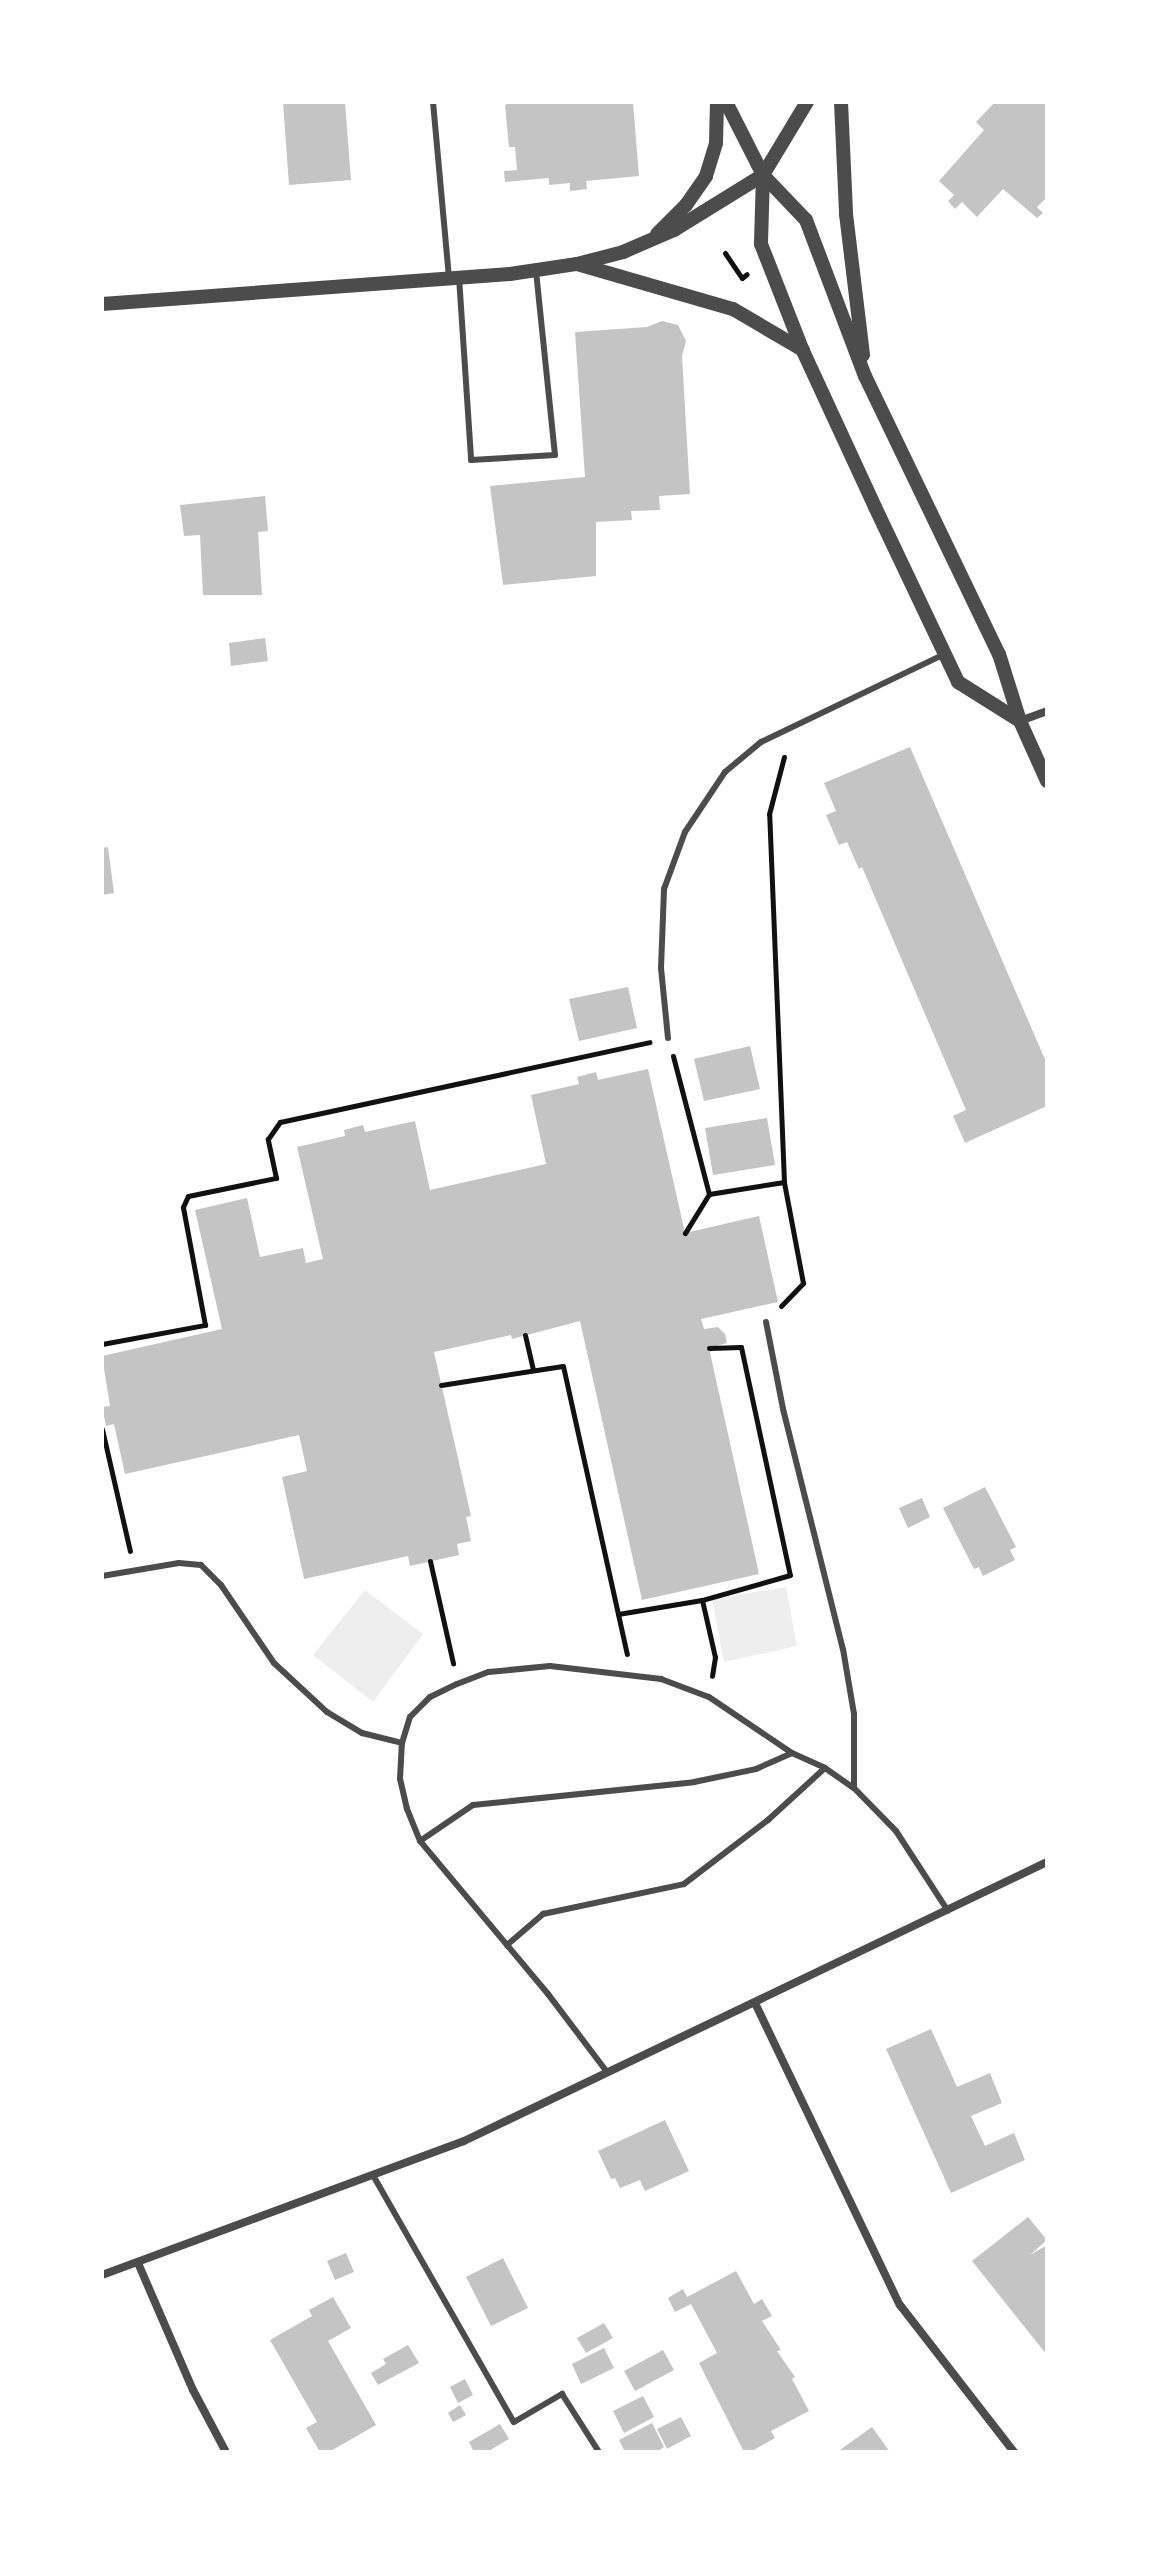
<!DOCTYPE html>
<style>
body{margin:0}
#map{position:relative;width:1149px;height:2554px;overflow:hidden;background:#fff;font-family:"Exo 2",sans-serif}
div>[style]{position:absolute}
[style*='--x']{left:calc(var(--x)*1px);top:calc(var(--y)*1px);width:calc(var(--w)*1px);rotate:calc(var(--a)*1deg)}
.green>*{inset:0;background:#eee}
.building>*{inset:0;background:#c4c4c4}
.path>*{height:5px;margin:-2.5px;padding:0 2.5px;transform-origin:2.5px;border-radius:2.5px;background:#111}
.service>*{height:6px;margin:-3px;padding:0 3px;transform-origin:3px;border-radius:3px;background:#4c4c4c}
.minor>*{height:8px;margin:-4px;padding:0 4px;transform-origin:4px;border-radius:4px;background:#4c4c4c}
.tertiary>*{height:14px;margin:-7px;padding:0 7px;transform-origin:7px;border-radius:7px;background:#4c4c4c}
span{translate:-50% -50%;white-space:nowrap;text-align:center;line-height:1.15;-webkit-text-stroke:8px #fff;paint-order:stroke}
.frame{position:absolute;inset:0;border:104px solid #fff;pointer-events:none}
</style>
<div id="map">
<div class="green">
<div style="clip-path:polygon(786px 1587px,797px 1646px,724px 1662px,712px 1599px)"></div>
<div style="clip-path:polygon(365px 1590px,423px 1634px,373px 1702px,313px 1655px)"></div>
</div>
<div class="building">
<div style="clip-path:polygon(283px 102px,345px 102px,351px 180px,289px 185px)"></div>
<div style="clip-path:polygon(511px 102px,633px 102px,639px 176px,586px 181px,587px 189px,570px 191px,570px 183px,549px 185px,549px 178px,505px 182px,504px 171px,517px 170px,515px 147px,509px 147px,505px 105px)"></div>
<div style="clip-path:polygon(995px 102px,1047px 102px,1047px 197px,1037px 207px,1043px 213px,1037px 218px,1003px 189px,977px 217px,962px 202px,955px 209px,948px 201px,954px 195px,939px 181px,984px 130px,976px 122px)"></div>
<div style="clip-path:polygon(662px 321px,678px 325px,686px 341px,682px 356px,690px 494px,659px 496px,660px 510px,631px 511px,632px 520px,596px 522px,596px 576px,503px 585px,490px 486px,585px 477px,575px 332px,647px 327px)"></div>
<div style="clip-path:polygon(265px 496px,268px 531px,258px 532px,262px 595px,203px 595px,200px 535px,184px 536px,180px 505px)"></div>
<div style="clip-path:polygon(265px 638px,268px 661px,231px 666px,229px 643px)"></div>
<div style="clip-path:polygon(910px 747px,1047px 1064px,1047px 1106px,965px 1143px,953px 1116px,966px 1110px,862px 867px,859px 869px,847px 842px,839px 845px,826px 815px,836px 811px,824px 783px)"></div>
<div style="clip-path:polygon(108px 847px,114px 893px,102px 895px,102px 848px)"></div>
<div style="clip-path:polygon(628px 987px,637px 1028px,579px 1041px,569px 999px)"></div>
<div style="clip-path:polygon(750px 1046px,760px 1089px,704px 1101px,694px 1059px)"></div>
<div style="clip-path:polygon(648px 1069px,685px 1233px,759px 1216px,778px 1302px,701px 1319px,704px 1329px,718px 1327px,725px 1334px,727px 1343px,709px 1348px,759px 1574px,642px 1600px,580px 1321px,512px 1339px,511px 1335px,434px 1352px,471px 1516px,466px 1517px,471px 1541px,457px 1544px,459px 1555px,410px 1566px,408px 1556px,304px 1579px,282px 1477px,307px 1471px,299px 1435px,125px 1474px,114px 1424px,106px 1426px,102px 1407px,110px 1406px,102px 1356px,222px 1329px,195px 1210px,247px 1198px,260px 1257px,303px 1248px,306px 1263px,323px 1259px,297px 1147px,345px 1136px,344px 1130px,363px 1125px,365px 1132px,415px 1121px,430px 1190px,546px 1164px,531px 1095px,579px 1084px,577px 1077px,596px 1072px,598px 1080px)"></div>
<div style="clip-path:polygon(767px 1118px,775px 1165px,713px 1175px,705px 1128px)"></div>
<div style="clip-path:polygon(985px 1487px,1016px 1547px,1010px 1550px,1015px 1560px,983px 1576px,979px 1567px,974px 1569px,943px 1508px)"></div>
<div style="clip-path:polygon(922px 1498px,930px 1517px,908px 1528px,899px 1508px)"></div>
<div style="clip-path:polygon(931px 2029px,957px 2087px,990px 2073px,1002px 2103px,971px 2116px,985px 2146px,1014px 2133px,1025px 2160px,951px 2193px,886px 2049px)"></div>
<div style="clip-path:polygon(665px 2120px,689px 2171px,645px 2191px,640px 2180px,620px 2188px,615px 2178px,611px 2179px,598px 2151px)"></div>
<div style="clip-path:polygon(1028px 2217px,1047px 2240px,1030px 2255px,1047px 2245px,1047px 2355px,972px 2261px)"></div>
<div style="clip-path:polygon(346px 2253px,354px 2272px,335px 2280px,327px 2261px)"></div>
<div style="clip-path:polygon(503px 2258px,528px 2308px,491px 2326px,466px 2277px)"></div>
<div style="clip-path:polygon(736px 2271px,754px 2304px,762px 2299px,772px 2316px,762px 2321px,781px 2350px,777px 2351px,795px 2377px,792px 2379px,809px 2411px,771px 2431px,775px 2438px,750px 2452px,744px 2452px,699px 2363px,717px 2353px,691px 2304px,675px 2312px,668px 2298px,683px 2289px,687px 2297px)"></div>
<div style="clip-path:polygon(333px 2297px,351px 2328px,328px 2341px,376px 2425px,329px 2452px,320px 2452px,306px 2428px,317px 2422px,270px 2340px,312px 2316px,309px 2310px)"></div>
<div style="clip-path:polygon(604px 2323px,613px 2338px,586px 2353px,577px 2338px)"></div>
<div style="clip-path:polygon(408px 2345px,419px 2363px,378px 2385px,371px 2373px,386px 2364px,383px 2359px)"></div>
<div style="clip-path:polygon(604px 2348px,614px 2368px,581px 2384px,572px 2364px)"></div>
<div style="clip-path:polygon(663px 2350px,674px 2370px,635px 2391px,624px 2371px)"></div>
<div style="clip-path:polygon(465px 2379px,473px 2395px,458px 2403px,450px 2387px)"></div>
<div style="clip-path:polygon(643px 2396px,654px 2417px,624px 2433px,613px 2411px)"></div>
<div style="clip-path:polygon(460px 2405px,466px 2415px,453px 2422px,448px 2413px)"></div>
<div style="clip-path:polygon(681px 2417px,691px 2436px,667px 2449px,657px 2429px)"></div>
<div style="clip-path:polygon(652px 2423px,664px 2447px,656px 2452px,625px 2452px,619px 2440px)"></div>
<div style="clip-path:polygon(500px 2424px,509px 2439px,487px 2452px,474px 2452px,469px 2442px)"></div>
<div style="clip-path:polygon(872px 2427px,890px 2452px,837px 2452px)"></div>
</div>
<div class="path">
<div style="--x:725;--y:253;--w:30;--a:56"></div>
<div style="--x:742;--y:278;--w:6;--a:-39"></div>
<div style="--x:673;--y:1056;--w:143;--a:75.4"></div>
<div style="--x:709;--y:1194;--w:46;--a:121.6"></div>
<div style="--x:709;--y:1194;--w:76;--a:-9.1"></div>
<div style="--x:784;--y:1182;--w:368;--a:-92.3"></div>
<div style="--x:769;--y:814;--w:59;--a:-75.3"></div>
<div style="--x:781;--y:1306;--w:32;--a:-46"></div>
<div style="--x:803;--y:1283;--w:103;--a:-100.7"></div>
<div style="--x:525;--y:1335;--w:36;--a:77"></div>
<div style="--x:102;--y:1344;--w:105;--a:-10.5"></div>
<div style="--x:205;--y:1325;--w:120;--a:-100.6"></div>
<div style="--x:183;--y:1207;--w:12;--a:-66"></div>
<div style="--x:188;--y:1196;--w:90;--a:-11.6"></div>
<div style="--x:276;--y:1178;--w:40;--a:-102"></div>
<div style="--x:268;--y:1139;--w:21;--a:-55"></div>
<div style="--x:280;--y:1122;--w:378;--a:-12.2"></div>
<div style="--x:709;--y:1348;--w:32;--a:-2"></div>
<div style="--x:741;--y:1347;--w:233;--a:77.9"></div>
<div style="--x:790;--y:1575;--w:91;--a:164.1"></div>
<div style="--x:702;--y:1600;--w:58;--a:77.2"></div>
<div style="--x:715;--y:1657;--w:19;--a:99"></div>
<div style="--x:441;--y:1385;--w:123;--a:-8.9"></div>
<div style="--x:563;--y:1366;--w:295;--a:77.5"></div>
<div style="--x:102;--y:1429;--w:125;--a:77.1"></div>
<div style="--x:430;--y:1561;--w:105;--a:77.3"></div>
<div style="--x:618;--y:1614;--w:85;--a:-9.5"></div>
</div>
<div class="service">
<div style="--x:433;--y:102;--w:176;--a:84.8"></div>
<div style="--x:459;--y:277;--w:183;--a:86.2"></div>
<div style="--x:471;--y:460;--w:84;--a:-3.4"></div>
<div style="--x:555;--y:455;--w:185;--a:-95.9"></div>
<div style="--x:668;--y:1038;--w:70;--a:-95.7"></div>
<div style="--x:661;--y:968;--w:79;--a:-87.8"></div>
<div style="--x:664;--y:889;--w:61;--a:-69.8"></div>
<div style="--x:685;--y:832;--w:72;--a:-56.3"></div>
<div style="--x:725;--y:772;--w:47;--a:-39.8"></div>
<div style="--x:761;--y:742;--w:204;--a:-25.6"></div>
<div style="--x:766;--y:1322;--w:89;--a:78.9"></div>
<div style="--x:783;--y:1409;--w:247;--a:76"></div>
<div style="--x:843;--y:1649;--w:66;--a:80.4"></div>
<div style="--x:854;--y:1714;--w:74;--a:90"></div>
<div style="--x:102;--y:1576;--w:78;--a:-9.6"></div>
<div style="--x:179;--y:1563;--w:22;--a:5"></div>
<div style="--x:201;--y:1565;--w:28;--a:45"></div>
<div style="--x:221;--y:1585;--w:94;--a:55.8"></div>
<div style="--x:274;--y:1663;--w:72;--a:42.8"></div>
<div style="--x:327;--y:1712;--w:41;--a:31"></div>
<div style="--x:362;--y:1733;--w:41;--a:14"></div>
<div style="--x:420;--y:1841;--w:64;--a:-34.2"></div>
<div style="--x:473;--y:1805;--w:222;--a:-5.9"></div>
<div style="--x:694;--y:1782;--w:63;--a:-11.8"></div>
<div style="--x:756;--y:1769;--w:39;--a:-24"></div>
<div style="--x:507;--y:1945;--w:48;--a:-40.7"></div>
<div style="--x:543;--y:1914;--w:144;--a:-12"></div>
<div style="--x:684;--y:1884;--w:106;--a:-37.3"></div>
<div style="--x:768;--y:1820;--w:77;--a:-42.4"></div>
<div style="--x:607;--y:2072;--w:98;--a:-127.1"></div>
<div style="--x:548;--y:1994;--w:199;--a:-129.9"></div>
<div style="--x:420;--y:1841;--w:35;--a:-112"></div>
<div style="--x:407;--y:1809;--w:31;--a:-103"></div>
<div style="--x:400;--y:1779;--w:36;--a:-87"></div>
<div style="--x:402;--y:1743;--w:27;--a:-73"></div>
<div style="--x:410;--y:1717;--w:28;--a:-45"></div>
<div style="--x:430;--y:1697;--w:30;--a:-26"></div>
<div style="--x:457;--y:1684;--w:34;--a:-21"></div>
<div style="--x:489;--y:1672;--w:61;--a:-5.6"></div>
<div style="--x:550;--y:1666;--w:112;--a:6.7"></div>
<div style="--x:661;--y:1679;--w:51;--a:20.6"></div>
<div style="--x:709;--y:1697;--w:100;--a:34"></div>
<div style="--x:792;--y:1753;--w:36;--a:24"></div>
<div style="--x:825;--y:1768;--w:35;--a:35"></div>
<div style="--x:854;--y:1788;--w:60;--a:45.7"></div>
<div style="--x:896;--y:1831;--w:95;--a:57"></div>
<div style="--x:374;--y:2177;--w:282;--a:60.3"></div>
<div style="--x:514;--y:2422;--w:56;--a:-30.3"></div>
<div style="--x:562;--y:2394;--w:69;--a:57.5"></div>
</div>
<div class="minor">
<div style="--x:1020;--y:721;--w:29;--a:-20"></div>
<div style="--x:755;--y:2003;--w:335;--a:64.4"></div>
<div style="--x:900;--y:2305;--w:186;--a:52.2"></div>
<div style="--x:138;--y:2263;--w:138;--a:66.6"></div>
<div style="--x:193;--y:2390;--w:70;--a:62"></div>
<div style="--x:102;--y:2275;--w:386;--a:-20.3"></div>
<div style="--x:464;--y:2141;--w:646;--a:-25.57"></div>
</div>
<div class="tertiary">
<div style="--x:726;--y:102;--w:82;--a:63.1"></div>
<div style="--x:763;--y:175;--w:62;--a:46.3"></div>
<div style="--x:806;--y:220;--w:167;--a:69.3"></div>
<div style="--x:865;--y:376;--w:309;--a:64.3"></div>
<div style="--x:999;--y:654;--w:70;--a:72.6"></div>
<div style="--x:1020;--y:721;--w:66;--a:65.8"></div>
<div style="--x:841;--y:102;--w:112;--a:87.4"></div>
<div style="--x:846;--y:214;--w:142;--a:83.1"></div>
<div style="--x:763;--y:175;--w:69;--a:91.7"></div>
<div style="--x:761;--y:244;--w:115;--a:68.6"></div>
<div style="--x:803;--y:351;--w:172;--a:65.2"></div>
<div style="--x:875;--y:507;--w:194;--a:64.6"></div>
<div style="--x:958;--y:682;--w:73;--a:32.2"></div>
<div style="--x:657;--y:234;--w:41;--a:-45"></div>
<div style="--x:686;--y:205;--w:35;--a:-55"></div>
<div style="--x:706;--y:176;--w:34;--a:-73"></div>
<div style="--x:716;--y:143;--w:41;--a:-88.6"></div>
<div style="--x:577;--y:264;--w:162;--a:16.1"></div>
<div style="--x:733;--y:309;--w:81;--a:30.4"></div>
<div style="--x:102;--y:304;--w:409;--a:-4.2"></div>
<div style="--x:510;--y:274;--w:68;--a:-8.5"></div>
<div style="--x:577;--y:264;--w:48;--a:-14.6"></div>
<div style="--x:623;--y:252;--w:56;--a:-23.3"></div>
<div style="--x:674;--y:230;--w:105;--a:-31.7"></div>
<div style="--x:763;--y:175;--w:85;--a:-58.9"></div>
</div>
<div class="frame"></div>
</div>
